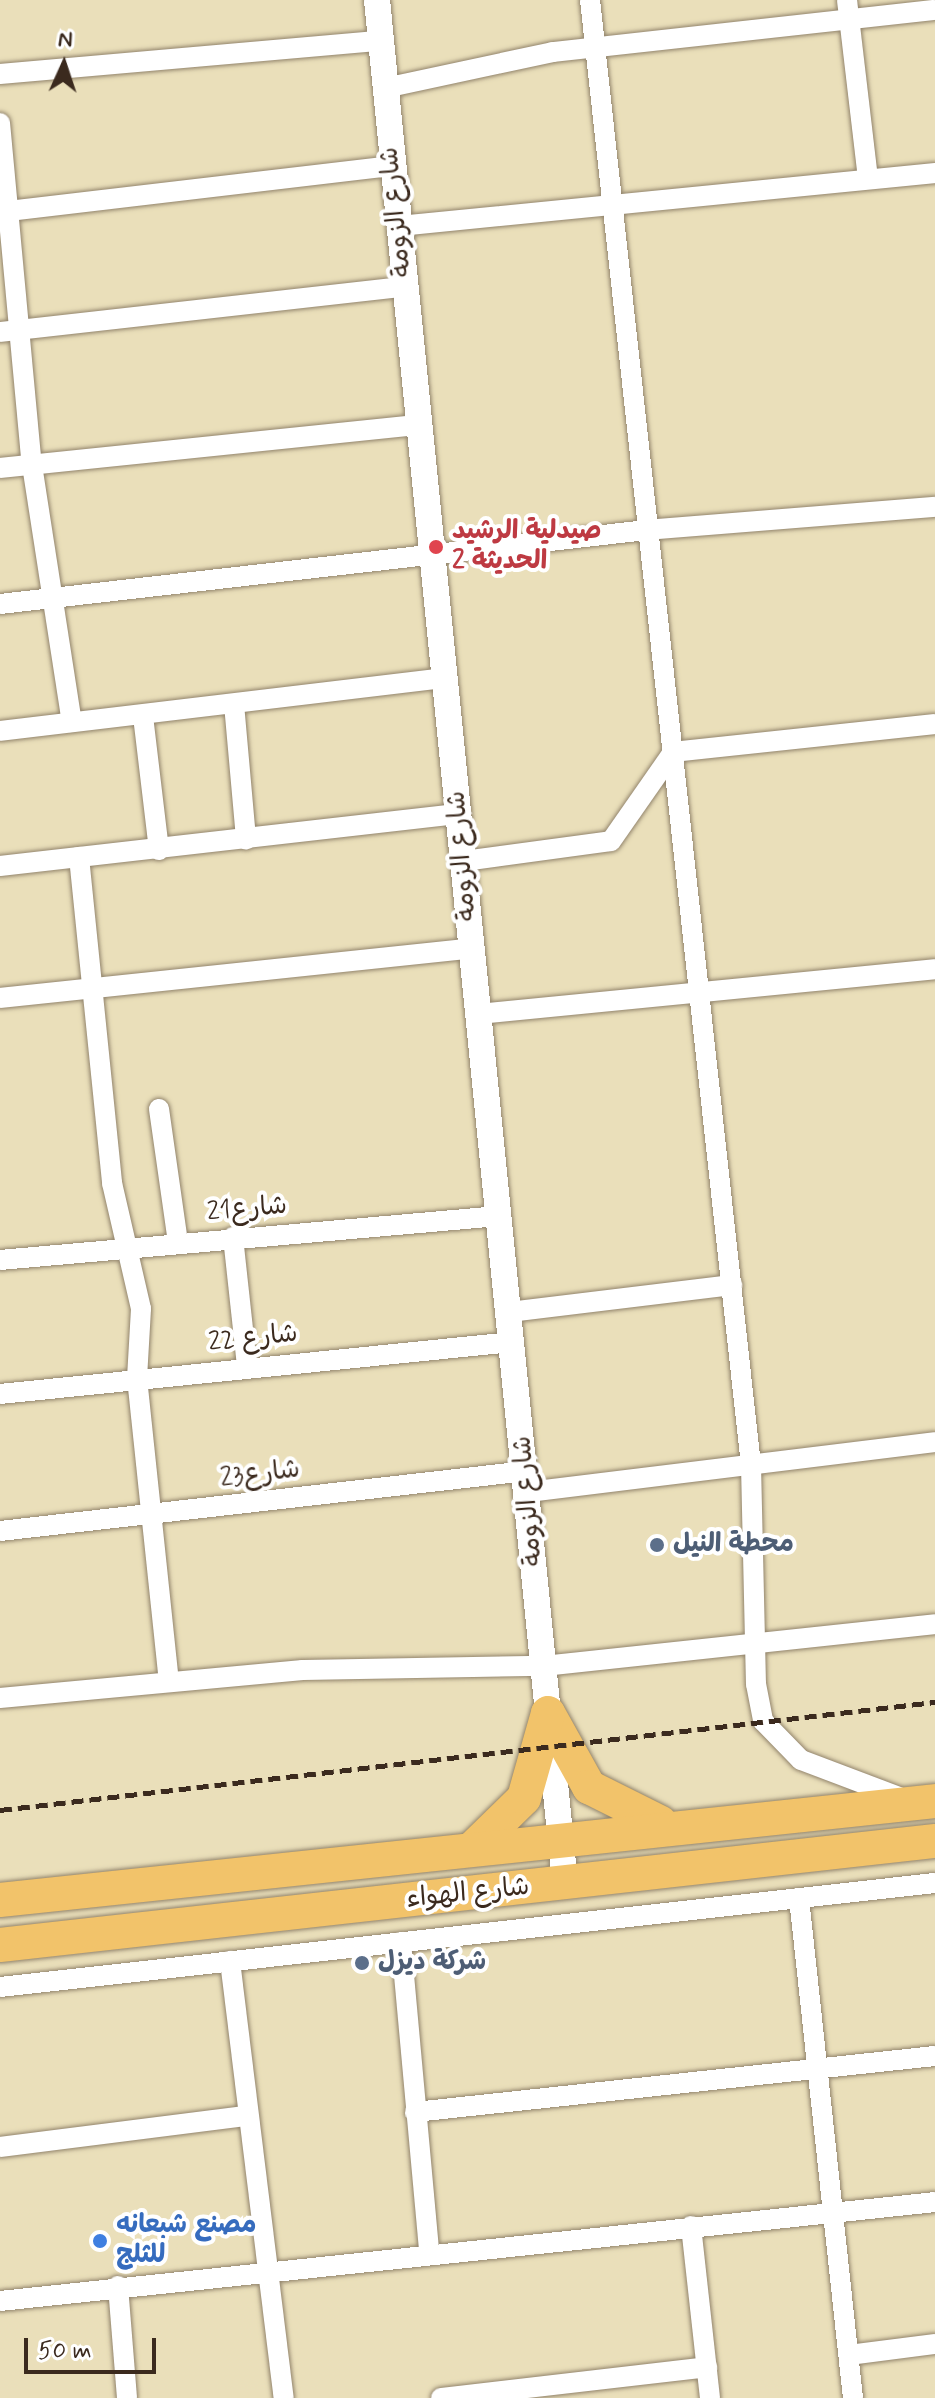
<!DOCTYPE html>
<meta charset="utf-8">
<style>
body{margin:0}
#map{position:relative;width:935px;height:2398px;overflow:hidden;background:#eadfba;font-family:Mynerve,"Playpen Sans Arabic",sans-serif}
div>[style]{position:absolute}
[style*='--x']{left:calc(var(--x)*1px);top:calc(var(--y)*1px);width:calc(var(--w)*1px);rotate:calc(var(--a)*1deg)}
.roads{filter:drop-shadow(0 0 2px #92846c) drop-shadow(0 0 2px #92846c)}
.minor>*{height:20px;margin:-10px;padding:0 10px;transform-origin:10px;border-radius:10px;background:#fff}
.tertiary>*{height:26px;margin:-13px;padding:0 13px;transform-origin:13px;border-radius:13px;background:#fff}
.trunk>*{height:34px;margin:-17px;padding:0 17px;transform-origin:17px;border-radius:17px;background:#f2c36a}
.rail>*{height:5px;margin-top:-2.5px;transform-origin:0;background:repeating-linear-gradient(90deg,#3b2a1e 0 12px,transparent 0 18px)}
.dots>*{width:22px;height:22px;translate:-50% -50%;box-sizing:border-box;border:4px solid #fff;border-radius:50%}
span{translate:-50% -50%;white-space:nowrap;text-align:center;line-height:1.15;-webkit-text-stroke:8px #fff;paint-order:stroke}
.street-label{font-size:26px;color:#3b2a1e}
.health-label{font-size:26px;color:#be3a42;font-weight:700}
.left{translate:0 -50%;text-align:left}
.service-label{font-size:26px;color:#4e5e75;font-weight:700}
.shop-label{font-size:26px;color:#366cbe;font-weight:700}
.north{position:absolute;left:24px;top:24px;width:80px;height:80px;-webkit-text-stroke:6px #fff;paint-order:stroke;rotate:3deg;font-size:22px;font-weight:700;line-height:32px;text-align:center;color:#3b2a1e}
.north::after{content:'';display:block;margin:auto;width:28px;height:36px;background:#3b2a1e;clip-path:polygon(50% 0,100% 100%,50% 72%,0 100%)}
.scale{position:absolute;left:24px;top:2338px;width:132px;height:36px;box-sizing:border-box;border:4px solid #3b2a1e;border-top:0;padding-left:10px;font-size:24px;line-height:28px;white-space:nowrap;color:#3b2a1e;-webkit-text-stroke:6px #fff;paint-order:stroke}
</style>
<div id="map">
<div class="roads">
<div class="minor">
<div style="--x:590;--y:0;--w:1474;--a:83.73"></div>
<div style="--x:751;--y:1465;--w:219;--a:88.7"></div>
<div style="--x:756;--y:1684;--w:38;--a:79"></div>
<div style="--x:763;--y:1721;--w:54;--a:45.7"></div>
<div style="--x:801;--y:1760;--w:110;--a:20.7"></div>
<div style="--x:847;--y:0;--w:180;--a:83.3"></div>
<div style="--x:0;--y:74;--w:381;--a:-5"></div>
<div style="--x:385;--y:88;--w:172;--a:-12.1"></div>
<div style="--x:553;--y:52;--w:384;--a:-6.3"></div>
<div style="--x:0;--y:123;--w:343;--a:84.7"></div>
<div style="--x:32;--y:465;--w:260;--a:81.2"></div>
<div style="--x:0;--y:212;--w:395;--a:-6.7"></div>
<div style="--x:399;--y:226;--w:539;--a:-5.65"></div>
<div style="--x:0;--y:332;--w:406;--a:-6.4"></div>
<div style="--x:0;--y:468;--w:421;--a:-5.9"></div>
<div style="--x:0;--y:604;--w:650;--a:-6.53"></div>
<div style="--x:646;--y:530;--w:290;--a:-4.6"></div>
<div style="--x:234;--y:704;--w:136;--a:84.9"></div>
<div style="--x:143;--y:716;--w:135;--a:83.2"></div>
<div style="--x:0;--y:731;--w:449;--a:-6.8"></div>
<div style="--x:79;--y:857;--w:328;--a:84.2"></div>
<div style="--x:112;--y:1183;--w:129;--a:77"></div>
<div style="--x:141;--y:1309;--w:69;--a:93.3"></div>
<div style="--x:137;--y:1378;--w:304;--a:84"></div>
<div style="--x:464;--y:861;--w:148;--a:-7.7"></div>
<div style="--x:611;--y:841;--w:108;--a:-55.1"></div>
<div style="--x:673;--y:752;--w:263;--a:-6.1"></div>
<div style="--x:0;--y:866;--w:462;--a:-6.5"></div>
<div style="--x:0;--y:998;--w:475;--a:-6"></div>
<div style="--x:478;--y:1014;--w:459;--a:-5.6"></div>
<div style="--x:159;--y:1109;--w:134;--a:81.9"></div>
<div style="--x:233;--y:1237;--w:129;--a:83.8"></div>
<div style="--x:0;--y:1260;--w:501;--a:-5.04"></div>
<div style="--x:509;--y:1312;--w:225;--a:-6.9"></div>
<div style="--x:0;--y:1394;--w:515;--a:-5.8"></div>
<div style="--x:528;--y:1492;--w:410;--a:-7"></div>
<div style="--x:0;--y:1531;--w:530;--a:-6.5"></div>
<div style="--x:0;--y:1698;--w:304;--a:-5.3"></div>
<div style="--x:303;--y:1670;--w:241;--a:-1"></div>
<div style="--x:544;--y:1666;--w:393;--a:-6.1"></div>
<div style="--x:799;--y:1898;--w:503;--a:83.84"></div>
<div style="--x:401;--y:1942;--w:310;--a:84.8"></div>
<div style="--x:230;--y:1961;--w:440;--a:83"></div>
<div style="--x:0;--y:1987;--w:941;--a:-6.35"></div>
<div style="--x:415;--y:2112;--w:523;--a:-6.15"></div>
<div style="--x:0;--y:2147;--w:249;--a:-7.2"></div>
<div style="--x:691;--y:2226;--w:173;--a:83.7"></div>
<div style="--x:118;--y:2286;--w:112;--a:85.4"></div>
<div style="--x:0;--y:2301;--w:940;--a:-6.04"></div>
<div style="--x:849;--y:2355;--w:87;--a:-7.3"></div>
<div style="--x:441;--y:2398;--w:268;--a:-6.6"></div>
</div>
<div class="tertiary">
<div style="--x:377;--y:0;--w:1893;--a:84.3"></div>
</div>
<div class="trunk">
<div style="--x:548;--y:1713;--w:85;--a:61"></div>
<div style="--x:589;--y:1787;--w:80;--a:26.6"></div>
<div style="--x:473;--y:1848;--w:71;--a:-44.4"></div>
<div style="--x:524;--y:1798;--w:88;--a:-74.2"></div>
<div style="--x:0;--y:1900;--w:940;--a:-6.04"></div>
<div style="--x:0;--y:1945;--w:941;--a:-6.35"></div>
</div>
</div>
<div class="rail">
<div style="--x:0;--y:1810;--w:941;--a:-6.59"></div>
</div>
<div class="dots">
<div style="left:436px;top:547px;background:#e0444e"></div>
<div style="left:657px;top:1545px;background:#5c6f8a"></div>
<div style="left:362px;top:1963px;background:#5c6f8a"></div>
<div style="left:100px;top:2241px;background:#3f7fe0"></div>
</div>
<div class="street-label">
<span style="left:397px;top:212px;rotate:-96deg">شارع الزومة</span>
<span style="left:463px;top:856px;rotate:-95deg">شارع الزومة</span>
<span style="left:247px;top:1210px;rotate:-5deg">شارع21</span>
<span style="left:253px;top:1339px;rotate:-6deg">شارع 22</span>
<span style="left:260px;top:1475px;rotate:-7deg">شارع23</span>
<span style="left:529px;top:1501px;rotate:-95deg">شارع الزومة</span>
<span style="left:468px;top:1894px;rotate:-6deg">شارع الهواء</span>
</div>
<div class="health-label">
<span class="left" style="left:452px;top:547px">صيدلية الرشيد<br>الحديثة 2</span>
</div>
<div class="service-label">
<span class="left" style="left:673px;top:1545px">محطة النيل</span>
<span class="left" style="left:378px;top:1963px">شركة ديزل</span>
</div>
<div class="shop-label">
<span class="left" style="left:116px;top:2241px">مصنع شبعانه<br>للثلج</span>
</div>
<div class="north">N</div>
<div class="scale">50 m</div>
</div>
